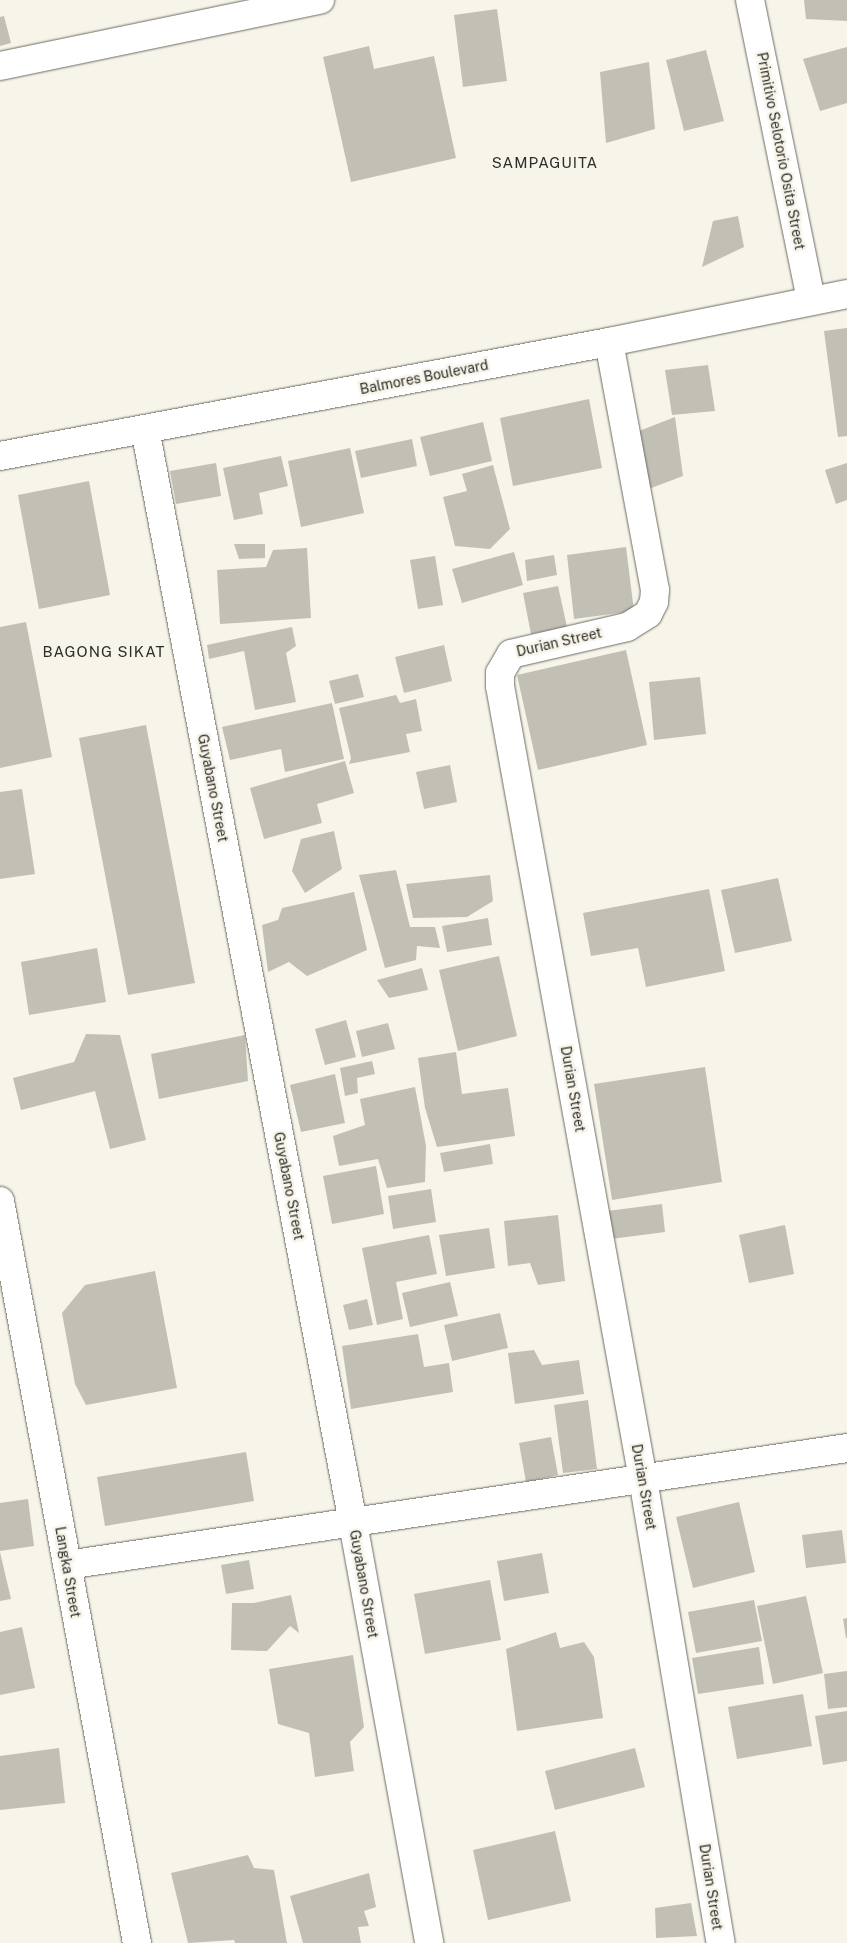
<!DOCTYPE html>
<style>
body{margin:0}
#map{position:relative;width:847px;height:1943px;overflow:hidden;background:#f7f5ea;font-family:"Public Sans",sans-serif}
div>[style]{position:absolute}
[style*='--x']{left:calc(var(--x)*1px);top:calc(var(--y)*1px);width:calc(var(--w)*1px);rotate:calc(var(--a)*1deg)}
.building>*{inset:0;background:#c2c0b5}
.roads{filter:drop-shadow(0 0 1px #6d6a61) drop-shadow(0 0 1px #6d6a61)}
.street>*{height:28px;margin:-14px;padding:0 14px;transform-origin:14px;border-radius:14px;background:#fff}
.secondary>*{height:28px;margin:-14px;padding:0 14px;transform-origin:14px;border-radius:14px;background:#fff}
span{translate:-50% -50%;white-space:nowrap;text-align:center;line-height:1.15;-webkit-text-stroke:5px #f7f5ea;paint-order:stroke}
.street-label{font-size:14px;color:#2e2d29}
.neighbourhood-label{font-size:15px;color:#2e2d29;letter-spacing:1px}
</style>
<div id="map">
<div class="building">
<div style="clip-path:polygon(804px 0,847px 0,847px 21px,806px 19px)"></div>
<div style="clip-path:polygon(497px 9px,507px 81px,463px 87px,454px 15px)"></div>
<div style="clip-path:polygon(4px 16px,11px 43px,0 46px,0 17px)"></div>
<div style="clip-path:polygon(369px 46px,374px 69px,434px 56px,456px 158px,351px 182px,323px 57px)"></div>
<div style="clip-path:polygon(847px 47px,847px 103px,820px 111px,803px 59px)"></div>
<div style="clip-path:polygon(706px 50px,724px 121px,684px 131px,666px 60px)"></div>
<div style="clip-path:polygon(649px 62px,655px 129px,606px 143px,600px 72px)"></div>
<div style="clip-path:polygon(738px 216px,744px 247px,702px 267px,713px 221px)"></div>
<div style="clip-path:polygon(847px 328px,847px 436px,838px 437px,824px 331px)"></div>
<div style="clip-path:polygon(708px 365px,715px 411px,672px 415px,665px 370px)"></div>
<div style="clip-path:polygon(589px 399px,602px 468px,513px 486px,500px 418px)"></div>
<div style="clip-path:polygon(675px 417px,683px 476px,646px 490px,639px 431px)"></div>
<div style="clip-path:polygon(483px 422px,492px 461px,430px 476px,420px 437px)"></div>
<div style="clip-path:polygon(412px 439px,417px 466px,361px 478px,355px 451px)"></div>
<div style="clip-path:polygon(350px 448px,364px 513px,301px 527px,288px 461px)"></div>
<div style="clip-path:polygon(281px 456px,288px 486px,259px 493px,263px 514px,234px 520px,223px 468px)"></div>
<div style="clip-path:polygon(216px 463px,221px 496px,176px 504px,170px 471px)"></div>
<div style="clip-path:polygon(847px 463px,847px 500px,836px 504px,825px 470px)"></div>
<div style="clip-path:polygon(493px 465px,510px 529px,490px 549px,455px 546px,443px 497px,467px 491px,462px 474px)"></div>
<div style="clip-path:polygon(89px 481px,110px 595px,39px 609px,18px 495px)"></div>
<div style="clip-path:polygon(234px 544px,265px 544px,265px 558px,239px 559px)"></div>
<div style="clip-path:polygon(626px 547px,634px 611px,574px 619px,567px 555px)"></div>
<div style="clip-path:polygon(307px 548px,311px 618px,220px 624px,217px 570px,266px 567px,273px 550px)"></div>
<div style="clip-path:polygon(514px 552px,523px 585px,462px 603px,452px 569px)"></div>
<div style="clip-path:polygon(554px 555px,557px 575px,527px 581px,525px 560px)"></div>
<div style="clip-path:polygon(435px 556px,443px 605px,418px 609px,410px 560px)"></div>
<div style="clip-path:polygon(558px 586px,567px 627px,531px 634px,523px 593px)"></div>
<div style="clip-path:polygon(26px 622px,52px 757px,0 768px,0 627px)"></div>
<div style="clip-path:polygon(292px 627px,296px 646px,286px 653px,296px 702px,255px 710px,244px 651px,209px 659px,207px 645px)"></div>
<div style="clip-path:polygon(444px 645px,452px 681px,404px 693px,395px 657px)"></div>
<div style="clip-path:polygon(626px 650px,647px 745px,538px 770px,517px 675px)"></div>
<div style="clip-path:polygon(358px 674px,364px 697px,335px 704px,329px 681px)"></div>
<div style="clip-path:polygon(700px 677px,706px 734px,654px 740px,649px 682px)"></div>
<div style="clip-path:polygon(396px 695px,400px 703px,416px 699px,422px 731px,406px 734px,410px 752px,349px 764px,351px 758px,339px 708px)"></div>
<div style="clip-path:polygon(332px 703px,344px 759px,285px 772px,281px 749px,230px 760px,222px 727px)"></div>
<div style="clip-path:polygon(146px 725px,195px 983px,128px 995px,79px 738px)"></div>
<div style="clip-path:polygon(345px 761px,354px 793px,317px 804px,322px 823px,264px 839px,250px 788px)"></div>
<div style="clip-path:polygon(450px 765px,457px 802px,424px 809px,416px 772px)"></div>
<div style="clip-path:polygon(22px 789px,35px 874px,0 879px,0 792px)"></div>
<div style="clip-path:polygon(334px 831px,342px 869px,305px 893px,292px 871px,301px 839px)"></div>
<div style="clip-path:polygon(396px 870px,410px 927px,435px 927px,440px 948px,417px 946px,416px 960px,385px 968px,359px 875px)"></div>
<div style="clip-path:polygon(490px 875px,493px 901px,467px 917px,413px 918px,406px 884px)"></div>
<div style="clip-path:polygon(778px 878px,792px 941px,735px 953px,721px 890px)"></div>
<div style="clip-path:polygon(709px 889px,725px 971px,646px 987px,638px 948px,591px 956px,583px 913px)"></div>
<div style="clip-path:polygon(354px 892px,367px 950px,307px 976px,289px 962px,268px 972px,262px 925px,278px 920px,282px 908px)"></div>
<div style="clip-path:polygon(488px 918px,492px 945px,447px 952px,442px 926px)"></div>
<div style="clip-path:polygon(97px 948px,106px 1002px,29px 1015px,21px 962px)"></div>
<div style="clip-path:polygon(499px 956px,517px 1036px,458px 1051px,439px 970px)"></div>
<div style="clip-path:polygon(422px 968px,428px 990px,389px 998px,377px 980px)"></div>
<div style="clip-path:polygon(346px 1020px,356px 1057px,325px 1065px,315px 1029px)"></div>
<div style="clip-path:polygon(388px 1023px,395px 1049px,362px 1057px,356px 1031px)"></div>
<div style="clip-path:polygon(86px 1034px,120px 1035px,146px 1140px,110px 1149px,95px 1091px,21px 1110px,13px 1078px,74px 1062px)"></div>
<div style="clip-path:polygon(245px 1035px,248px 1081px,159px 1099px,151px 1054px)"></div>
<div style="clip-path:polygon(456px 1052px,462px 1094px,508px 1088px,515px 1136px,437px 1147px,425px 1108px,418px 1058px)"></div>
<div style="clip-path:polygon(372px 1061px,375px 1074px,357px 1078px,358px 1093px,345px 1096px,340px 1068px)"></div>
<div style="clip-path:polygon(705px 1067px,722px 1182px,612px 1200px,594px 1084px)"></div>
<div style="clip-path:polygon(335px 1074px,345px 1123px,301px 1132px,290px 1085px)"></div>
<div style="clip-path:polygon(415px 1087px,426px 1146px,425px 1182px,387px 1188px,378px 1159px,339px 1166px,333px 1136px,365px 1125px,360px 1099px)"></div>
<div style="clip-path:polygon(490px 1144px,493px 1164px,444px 1172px,440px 1153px)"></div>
<div style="clip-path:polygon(376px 1166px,384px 1214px,332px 1224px,323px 1176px)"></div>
<div style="clip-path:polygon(431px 1189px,436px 1222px,393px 1229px,388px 1196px)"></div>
<div style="clip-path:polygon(662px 1204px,665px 1232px,611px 1239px,607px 1211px)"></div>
<div style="clip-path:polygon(558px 1215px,565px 1281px,538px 1285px,530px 1263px,508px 1266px,504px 1221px)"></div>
<div style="clip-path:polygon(785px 1225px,794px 1274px,749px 1283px,739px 1235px)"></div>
<div style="clip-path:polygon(489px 1228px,495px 1268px,446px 1276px,439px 1235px)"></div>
<div style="clip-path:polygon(429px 1235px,437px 1274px,396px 1282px,403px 1319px,377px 1325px,362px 1248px)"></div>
<div style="clip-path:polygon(155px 1271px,177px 1388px,86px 1405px,75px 1384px,62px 1313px,85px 1285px)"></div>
<div style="clip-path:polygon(450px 1282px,458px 1316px,410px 1327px,402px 1293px)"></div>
<div style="clip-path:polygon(367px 1299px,373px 1325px,349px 1330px,343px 1305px)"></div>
<div style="clip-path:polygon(500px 1313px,508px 1348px,452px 1361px,444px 1325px)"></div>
<div style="clip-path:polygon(418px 1334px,424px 1367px,449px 1363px,453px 1392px,351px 1409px,342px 1346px)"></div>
<div style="clip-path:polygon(534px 1350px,542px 1365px,579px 1360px,584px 1394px,515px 1404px,508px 1353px)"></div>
<div style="clip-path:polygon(588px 1400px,597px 1469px,563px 1473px,554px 1405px)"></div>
<div style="clip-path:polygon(551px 1437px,558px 1475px,526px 1482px,519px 1443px)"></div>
<div style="clip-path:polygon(246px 1452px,254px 1501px,105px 1526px,97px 1477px)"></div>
<div style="clip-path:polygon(28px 1499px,34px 1546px,0 1551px,0 1503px)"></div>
<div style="clip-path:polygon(739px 1502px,755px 1572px,693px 1588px,676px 1517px)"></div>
<div style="clip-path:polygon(842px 1530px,846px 1563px,806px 1568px,802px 1535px)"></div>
<div style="clip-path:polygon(0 1552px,11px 1599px,0 1601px)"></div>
<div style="clip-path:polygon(542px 1553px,549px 1593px,504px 1601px,497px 1561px)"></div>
<div style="clip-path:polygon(249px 1560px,254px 1589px,226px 1594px,221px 1565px)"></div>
<div style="clip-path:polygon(490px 1580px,501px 1640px,425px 1654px,414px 1594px)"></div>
<div style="clip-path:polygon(291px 1595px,299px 1633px,290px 1626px,267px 1651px,231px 1650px,232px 1603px,254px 1603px)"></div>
<div style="clip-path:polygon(806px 1596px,823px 1673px,773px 1684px,757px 1606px)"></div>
<div style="clip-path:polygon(754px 1600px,762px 1641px,696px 1653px,688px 1612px)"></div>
<div style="clip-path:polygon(847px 1618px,847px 1638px,846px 1638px,843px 1619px)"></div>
<div style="clip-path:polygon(22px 1627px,35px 1688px,0 1695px,0 1632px)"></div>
<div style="clip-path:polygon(556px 1632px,560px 1648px,584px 1642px,594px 1657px,603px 1718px,517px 1731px,506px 1649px)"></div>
<div style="clip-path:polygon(759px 1647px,764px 1684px,698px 1694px,692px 1658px)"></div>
<div style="clip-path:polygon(353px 1655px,364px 1727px,350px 1742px,354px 1771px,315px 1777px,309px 1733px,278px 1724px,269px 1669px)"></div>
<div style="clip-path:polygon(847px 1671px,847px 1707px,828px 1709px,824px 1674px)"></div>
<div style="clip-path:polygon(803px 1694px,812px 1746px,737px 1759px,728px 1707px)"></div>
<div style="clip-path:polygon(847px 1711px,847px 1761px,823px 1765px,815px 1716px)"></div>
<div style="clip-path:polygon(59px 1748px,65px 1803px,0 1810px,0 1756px)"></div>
<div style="clip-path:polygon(635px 1748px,645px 1787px,555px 1810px,545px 1771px)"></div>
<div style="clip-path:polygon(555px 1831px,571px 1901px,488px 1920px,473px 1850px)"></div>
<div style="clip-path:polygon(248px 1855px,254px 1868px,274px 1870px,287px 1943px,235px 1943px,234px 1940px,188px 1943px,171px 1873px)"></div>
<div style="clip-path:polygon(369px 1873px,376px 1907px,364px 1911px,369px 1926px,358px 1927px,361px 1943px,303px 1943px,290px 1896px)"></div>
<div style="clip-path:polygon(691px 1903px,697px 1936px,656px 1938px,655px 1908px)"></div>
</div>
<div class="roads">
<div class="street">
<div style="--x:750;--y:0;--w:307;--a:78.5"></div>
<div style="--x:0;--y:66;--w:327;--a:-11.7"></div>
<div style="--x:609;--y:342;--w:252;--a:79.5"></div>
<div style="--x:655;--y:590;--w:12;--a:95"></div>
<div style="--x:654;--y:602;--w:13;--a:117"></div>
<div style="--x:648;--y:614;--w:25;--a:148"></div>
<div style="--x:627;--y:627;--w:119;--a:166.9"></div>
<div style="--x:511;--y:654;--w:22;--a:120"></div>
<div style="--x:500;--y:673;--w:13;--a:90"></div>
<div style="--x:500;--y:686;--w:806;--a:79.78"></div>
<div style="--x:643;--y:1479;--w:471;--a:80.5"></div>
<div style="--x:145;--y:429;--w:1114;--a:79.23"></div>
<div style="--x:353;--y:1523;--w:427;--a:79.7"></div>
<div style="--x:0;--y:1201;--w:755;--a:79.54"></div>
<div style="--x:67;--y:1565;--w:789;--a:-8.53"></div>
</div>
<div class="secondary">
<div style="--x:0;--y:456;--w:620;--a:-10.6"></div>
<div style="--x:609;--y:342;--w:243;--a:-11.4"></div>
</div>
</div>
<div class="street-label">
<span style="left:781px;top:151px;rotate:79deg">Primitivo Selotorio Osita Street</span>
<span style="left:424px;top:377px;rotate:-11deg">Balmores Boulevard</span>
<span style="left:559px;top:642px;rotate:-13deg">Durian Street</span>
<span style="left:213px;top:788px;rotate:79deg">Guyabano Street</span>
<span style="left:573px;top:1089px;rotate:80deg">Durian Street</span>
<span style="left:289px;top:1186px;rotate:79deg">Guyabano Street</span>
<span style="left:644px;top:1487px;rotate:80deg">Durian Street</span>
<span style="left:68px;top:1572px;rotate:80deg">Langka Street</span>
<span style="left:364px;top:1584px;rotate:80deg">Guyabano Street</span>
<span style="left:711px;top:1887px;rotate:81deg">Durian Street</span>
</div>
<div class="neighbourhood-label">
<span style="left:545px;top:163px">SAMPAGUITA</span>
<span style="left:104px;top:652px">BAGONG SIKAT</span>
</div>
</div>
